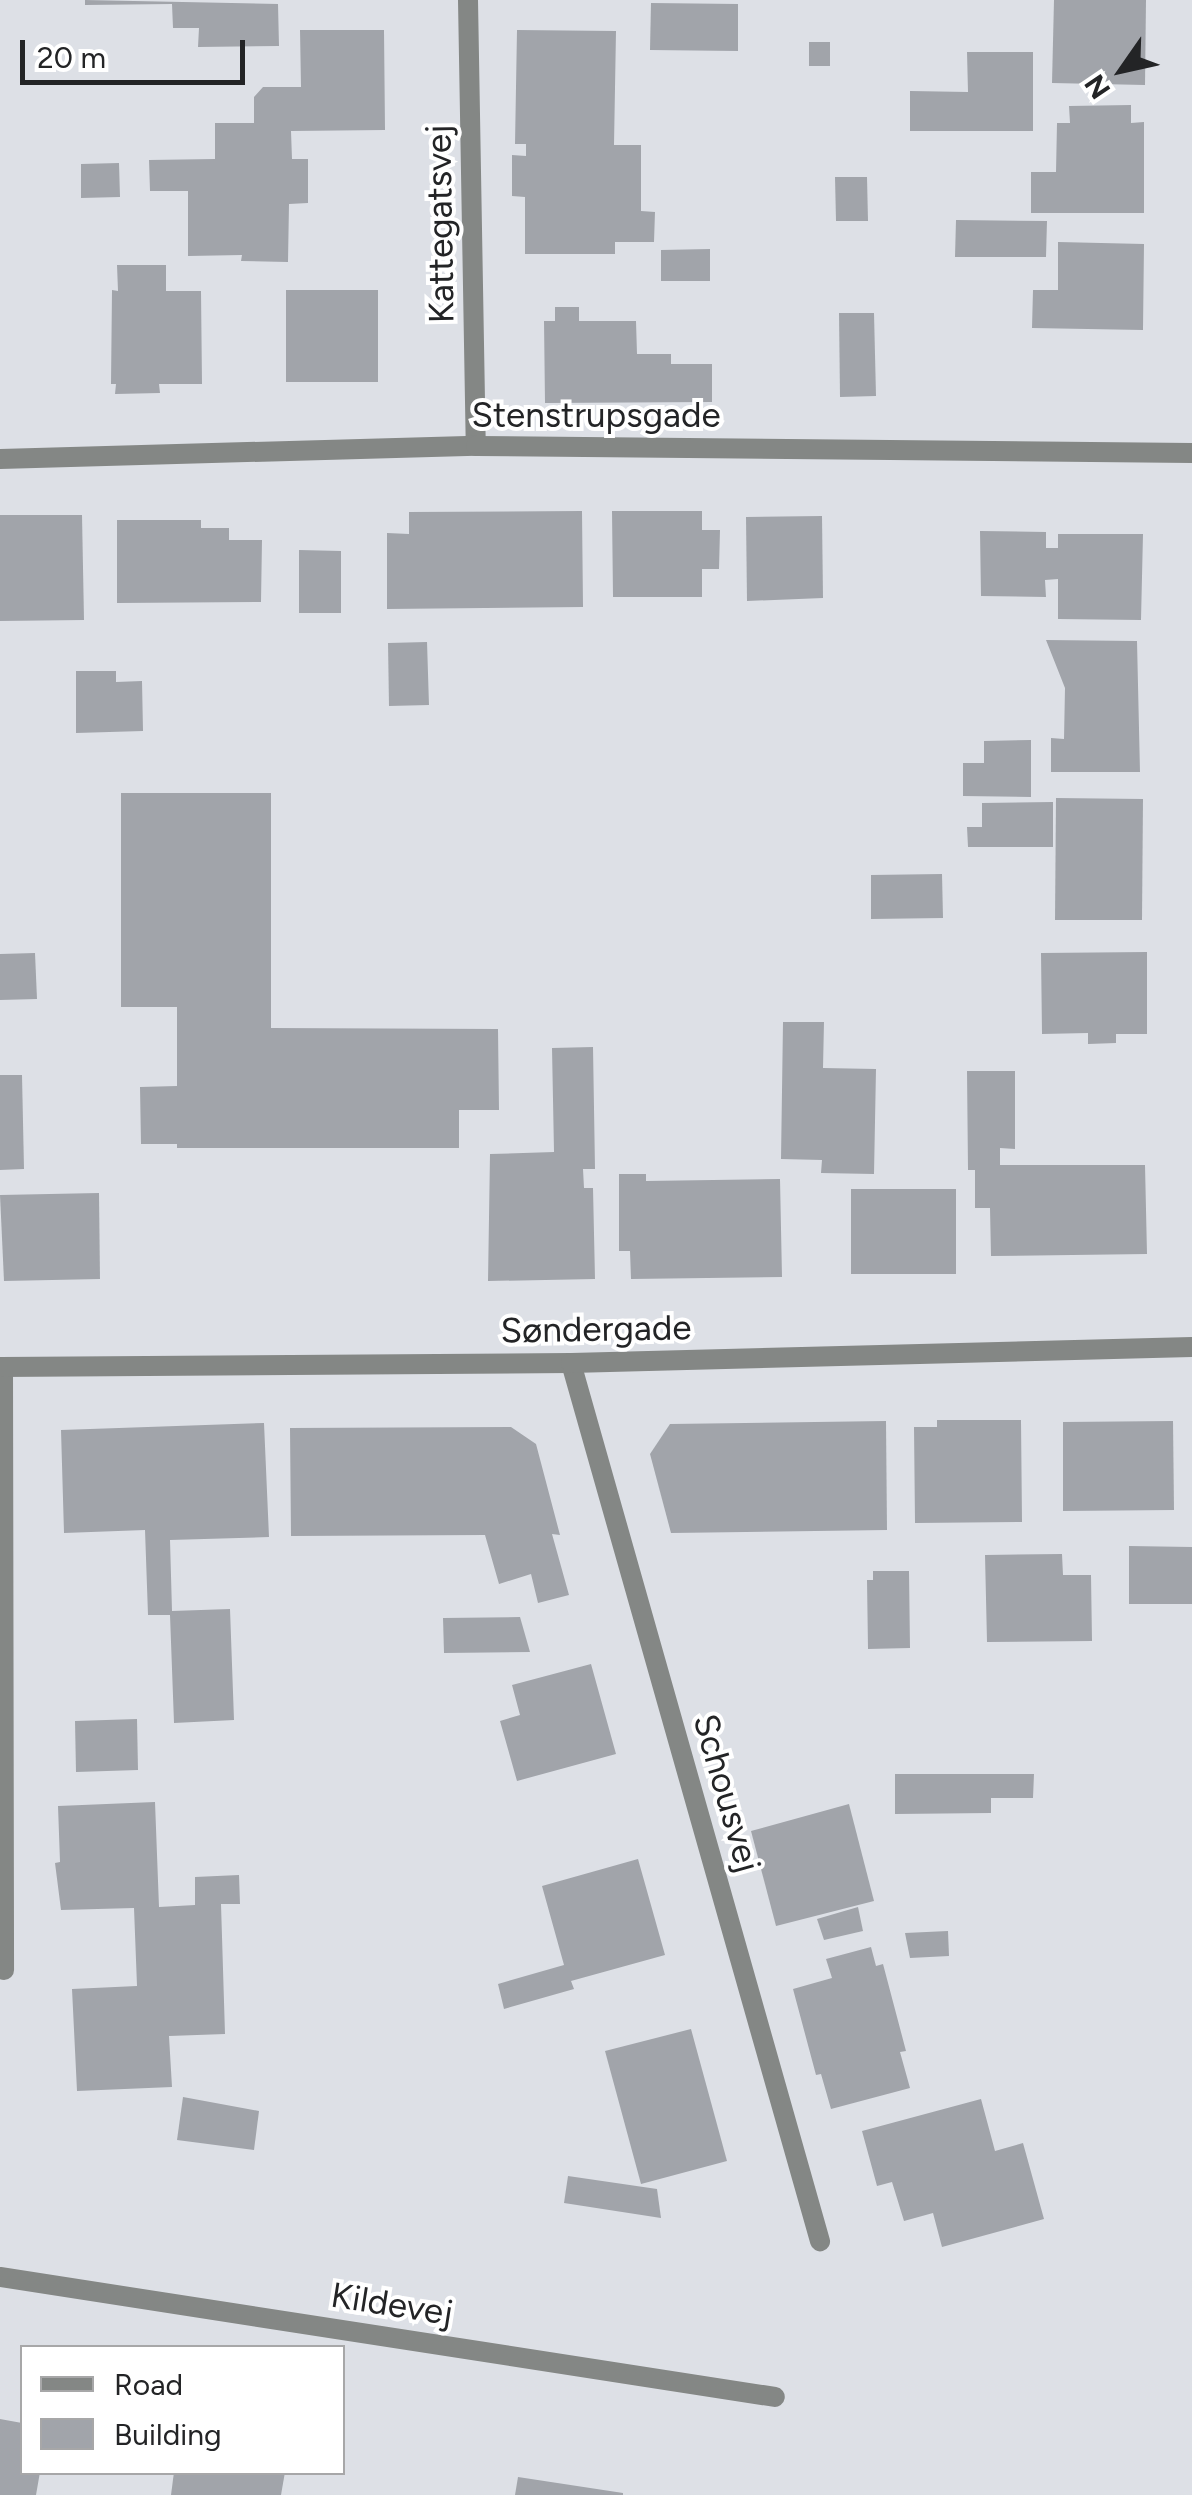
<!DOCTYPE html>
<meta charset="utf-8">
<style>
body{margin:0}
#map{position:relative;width:1192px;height:2495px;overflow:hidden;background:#dde0e6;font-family:Figtree,sans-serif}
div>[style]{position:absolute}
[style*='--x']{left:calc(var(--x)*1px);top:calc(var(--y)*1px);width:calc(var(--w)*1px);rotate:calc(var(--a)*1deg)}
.building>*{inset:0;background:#a1a4aa}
.minor>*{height:20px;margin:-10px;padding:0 10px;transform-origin:10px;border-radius:10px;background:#848785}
.tertiary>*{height:20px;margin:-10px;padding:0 10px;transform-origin:10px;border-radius:10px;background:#848785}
span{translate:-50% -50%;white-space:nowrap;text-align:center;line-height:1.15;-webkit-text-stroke:8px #fff;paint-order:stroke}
.street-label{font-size:35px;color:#232426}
.legend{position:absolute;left:20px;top:2345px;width:325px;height:130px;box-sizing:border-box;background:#fff;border:2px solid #a7a7a8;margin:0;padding:12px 18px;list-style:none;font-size:30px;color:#232426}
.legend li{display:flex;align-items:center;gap:20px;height:50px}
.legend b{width:50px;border:2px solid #a7a7a8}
.north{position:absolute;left:1072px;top:20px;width:100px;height:100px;-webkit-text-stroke:8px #fff;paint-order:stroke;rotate:236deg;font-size:28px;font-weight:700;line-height:40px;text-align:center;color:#232426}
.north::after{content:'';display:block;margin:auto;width:35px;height:45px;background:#232426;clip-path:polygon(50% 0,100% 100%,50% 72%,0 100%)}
.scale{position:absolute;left:20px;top:40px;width:225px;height:45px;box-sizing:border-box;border:5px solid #232426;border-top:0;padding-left:12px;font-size:30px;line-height:35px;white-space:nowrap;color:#232426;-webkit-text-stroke:8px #fff;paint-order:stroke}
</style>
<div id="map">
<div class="building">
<div style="clip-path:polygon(85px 0,278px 4px,279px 46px,198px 47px,199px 28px,173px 28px,172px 4px,85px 5px)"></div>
<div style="clip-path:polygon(1054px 0,1146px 0,1145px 85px,1052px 83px)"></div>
<div style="clip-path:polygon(651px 3px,738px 4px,738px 51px,650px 50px)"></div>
<div style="clip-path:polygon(300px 30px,384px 30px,385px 130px,291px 131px,292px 159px,308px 159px,308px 203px,289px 204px,288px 262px,241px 261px,242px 255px,188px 256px,188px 191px,150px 191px,149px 160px,215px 159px,215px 123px,254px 123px,254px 97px,263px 87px,301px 87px)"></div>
<div style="clip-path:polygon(517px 30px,616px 31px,614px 145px,641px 145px,641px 211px,655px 212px,654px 242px,615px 242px,615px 254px,525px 254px,525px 197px,512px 196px,512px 155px,526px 156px,526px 144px,515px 144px)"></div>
<div style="clip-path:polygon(809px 42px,830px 42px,830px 66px,809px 66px)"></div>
<div style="clip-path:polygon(967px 52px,1033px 52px,1033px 131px,910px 131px,910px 91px,968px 92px)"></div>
<div style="clip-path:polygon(1131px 105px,1131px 123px,1144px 122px,1144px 213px,1031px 213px,1031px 172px,1056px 172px,1057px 123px,1070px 123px,1069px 106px)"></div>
<div style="clip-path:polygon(119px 163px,120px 197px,81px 198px,81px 164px)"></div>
<div style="clip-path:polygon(835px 177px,867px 177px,868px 221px,836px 221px)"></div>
<div style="clip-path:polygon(956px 220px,1047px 221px,1046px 257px,955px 257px)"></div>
<div style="clip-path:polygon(1058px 242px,1144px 244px,1143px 330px,1032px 328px,1033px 290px,1058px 290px)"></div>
<div style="clip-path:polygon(710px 249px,710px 281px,661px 281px,661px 250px)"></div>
<div style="clip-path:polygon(117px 265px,166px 265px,166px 291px,201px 291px,202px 384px,159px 384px,160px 393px,115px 394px,116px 384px,111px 384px,112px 290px,118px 291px)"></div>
<div style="clip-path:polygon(286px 290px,378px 290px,378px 382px,286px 382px)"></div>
<div style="clip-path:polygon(555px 307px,579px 307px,579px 321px,636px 321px,637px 354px,671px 354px,671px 364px,712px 364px,712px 402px,545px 403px,544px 321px,555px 321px)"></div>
<div style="clip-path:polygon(839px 313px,874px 313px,876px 396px,840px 397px)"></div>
<div style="clip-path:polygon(582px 511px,583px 607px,387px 609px,387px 533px,409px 534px,409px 512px)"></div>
<div style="clip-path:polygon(612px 511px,702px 511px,702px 530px,720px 530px,719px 569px,702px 569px,702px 597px,613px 597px)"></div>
<div style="clip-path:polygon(0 515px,82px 515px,84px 620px,0 621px)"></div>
<div style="clip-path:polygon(822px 516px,823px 598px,747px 601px,746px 517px)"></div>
<div style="clip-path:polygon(117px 520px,201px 520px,201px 528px,229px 528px,229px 540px,262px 540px,261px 602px,117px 603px)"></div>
<div style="clip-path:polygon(980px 531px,1046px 532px,1046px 548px,1058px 548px,1058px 534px,1143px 534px,1141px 620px,1058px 619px,1058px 579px,1045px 580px,1046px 597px,981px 596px)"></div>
<div style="clip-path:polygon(299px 550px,341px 551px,341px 613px,299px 613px)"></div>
<div style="clip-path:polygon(1046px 640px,1137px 641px,1140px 772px,1051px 772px,1051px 738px,1064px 739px,1065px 688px)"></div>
<div style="clip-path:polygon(427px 642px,429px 705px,389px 706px,388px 643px)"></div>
<div style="clip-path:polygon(76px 671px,116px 671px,116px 682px,142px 681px,143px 731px,76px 733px)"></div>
<div style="clip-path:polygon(1031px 740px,1031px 797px,963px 796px,963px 763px,984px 763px,984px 741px)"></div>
<div style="clip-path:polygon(121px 793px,271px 793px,271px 1028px,498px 1029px,499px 1110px,459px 1110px,459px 1148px,177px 1148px,177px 1144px,141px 1144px,140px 1087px,177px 1086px,177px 1007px,121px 1007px)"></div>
<div style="clip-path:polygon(1056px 798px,1143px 799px,1142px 920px,1055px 920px)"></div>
<div style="clip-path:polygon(1053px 802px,1053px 847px,968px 847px,967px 827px,982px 827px,982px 803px)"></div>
<div style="clip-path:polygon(942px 874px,943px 918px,871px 919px,871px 875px)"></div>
<div style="clip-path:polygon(1147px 952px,1147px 1034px,1116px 1034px,1116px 1043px,1088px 1044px,1088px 1033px,1042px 1034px,1041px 953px)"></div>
<div style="clip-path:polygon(35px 953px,37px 999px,0 1000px,0 954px)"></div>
<div style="clip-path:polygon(783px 1022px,824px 1022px,823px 1068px,876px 1069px,874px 1174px,821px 1173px,822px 1160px,781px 1159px)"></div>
<div style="clip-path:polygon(593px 1047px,595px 1169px,583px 1169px,584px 1188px,593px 1188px,595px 1279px,488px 1281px,490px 1154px,554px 1152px,552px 1048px)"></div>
<div style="clip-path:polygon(967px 1071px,1015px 1071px,1015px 1149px,1000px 1148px,1000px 1165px,1145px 1165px,1147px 1254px,991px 1256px,990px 1208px,975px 1208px,975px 1170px,968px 1170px)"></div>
<div style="clip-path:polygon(0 1075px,22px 1075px,24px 1169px,0 1170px)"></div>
<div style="clip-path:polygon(619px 1174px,646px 1174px,646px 1181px,780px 1179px,782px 1277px,631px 1279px,630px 1251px,619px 1251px)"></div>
<div style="clip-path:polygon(851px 1189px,956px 1189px,956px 1274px,851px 1274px)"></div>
<div style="clip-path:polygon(99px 1193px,100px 1279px,4px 1281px,0 1195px)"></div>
<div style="clip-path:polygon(937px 1420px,1021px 1420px,1022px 1522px,915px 1523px,914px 1427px,937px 1427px)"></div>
<div style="clip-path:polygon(886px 1421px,887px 1530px,671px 1533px,650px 1454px,670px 1424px)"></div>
<div style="clip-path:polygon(1173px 1421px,1174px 1510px,1063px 1511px,1063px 1422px)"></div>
<div style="clip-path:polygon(264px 1423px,269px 1537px,170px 1540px,172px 1611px,230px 1609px,234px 1720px,174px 1723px,170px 1615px,148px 1615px,145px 1530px,64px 1533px,61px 1430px)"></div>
<div style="clip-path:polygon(511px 1427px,536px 1444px,560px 1535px,552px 1534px,569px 1595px,538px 1603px,531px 1574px,499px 1584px,485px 1535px,291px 1536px,290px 1428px)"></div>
<div style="clip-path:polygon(1129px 1546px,1192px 1547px,1192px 1604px,1129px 1604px)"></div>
<div style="clip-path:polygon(1062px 1554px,1063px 1575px,1091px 1575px,1092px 1641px,987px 1642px,985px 1555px)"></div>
<div style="clip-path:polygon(873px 1571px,909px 1571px,910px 1648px,868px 1649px,867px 1580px,873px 1580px)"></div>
<div style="clip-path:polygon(520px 1617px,530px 1652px,444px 1653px,443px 1618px)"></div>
<div style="clip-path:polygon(591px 1664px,616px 1754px,517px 1781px,500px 1721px,520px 1715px,512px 1685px)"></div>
<div style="clip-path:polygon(137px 1719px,138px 1770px,76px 1772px,75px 1721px)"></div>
<div style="clip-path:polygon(895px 1774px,1034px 1774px,1033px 1798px,991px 1798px,991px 1813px,895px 1814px)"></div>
<div style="clip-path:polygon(155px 1802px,159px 1907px,195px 1905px,195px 1877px,239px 1875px,240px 1904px,221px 1904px,225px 2034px,169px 2036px,172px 2087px,77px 2091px,72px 1989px,137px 1986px,134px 1908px,61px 1910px,55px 1863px,60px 1862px,58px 1806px)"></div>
<div style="clip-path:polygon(849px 1804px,874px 1901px,776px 1926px,751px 1831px)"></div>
<div style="clip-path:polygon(638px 1859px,665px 1955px,571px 1981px,574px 1989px,504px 2009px,498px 1984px,564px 1965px,542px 1886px)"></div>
<div style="clip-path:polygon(858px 1907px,863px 1931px,824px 1940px,817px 1919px)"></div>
<div style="clip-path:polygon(948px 1931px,949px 1956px,910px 1958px,905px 1933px)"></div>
<div style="clip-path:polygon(871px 1947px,876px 1966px,883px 1964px,906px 2051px,900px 2052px,910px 2088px,831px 2109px,821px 2074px,816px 2075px,793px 1989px,832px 1978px,826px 1959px)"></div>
<div style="clip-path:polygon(691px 2029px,727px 2161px,641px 2184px,605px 2051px)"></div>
<div style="clip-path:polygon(183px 2097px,259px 2111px,254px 2150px,177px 2140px)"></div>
<div style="clip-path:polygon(981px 2099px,995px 2151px,1023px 2143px,1044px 2219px,942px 2247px,933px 2213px,904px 2221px,892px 2182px,877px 2186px,862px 2131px)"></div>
<div style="clip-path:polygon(568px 2176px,657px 2189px,661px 2218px,564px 2203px)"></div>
<div style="clip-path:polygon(0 2419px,22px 2423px,22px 2472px,40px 2472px,36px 2495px,0 2495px)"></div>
<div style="clip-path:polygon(174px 2472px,285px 2472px,281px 2495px,171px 2495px)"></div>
<div style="clip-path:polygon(518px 2477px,623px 2493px,623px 2495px,515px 2495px)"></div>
</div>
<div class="minor">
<div style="--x:468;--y:0;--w:446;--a:89"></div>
<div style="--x:0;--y:459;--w:476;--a:-1.6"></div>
<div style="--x:476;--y:446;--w:716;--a:0.56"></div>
<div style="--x:571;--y:1363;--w:913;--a:74.17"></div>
<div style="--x:3;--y:1367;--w:603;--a:89.9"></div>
<div style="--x:0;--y:2277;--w:784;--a:8.8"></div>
</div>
<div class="tertiary">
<div style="--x:0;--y:1367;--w:571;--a:-0.4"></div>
<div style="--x:571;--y:1363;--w:621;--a:-1.48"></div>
</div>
<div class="street-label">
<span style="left:440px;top:224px;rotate:-91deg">Kattegatsvej</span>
<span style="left:596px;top:415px">Stenstrupsgade</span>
<span style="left:596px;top:1329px;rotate:-1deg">Søndergade</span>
<span style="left:727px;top:1793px;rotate:74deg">Schousvej</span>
<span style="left:392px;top:2304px;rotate:9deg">Kildevej</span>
</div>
<ul class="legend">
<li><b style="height:12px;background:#848785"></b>Road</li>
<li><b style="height:28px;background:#a1a4aa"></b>Building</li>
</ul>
<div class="north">N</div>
<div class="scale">20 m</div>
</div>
